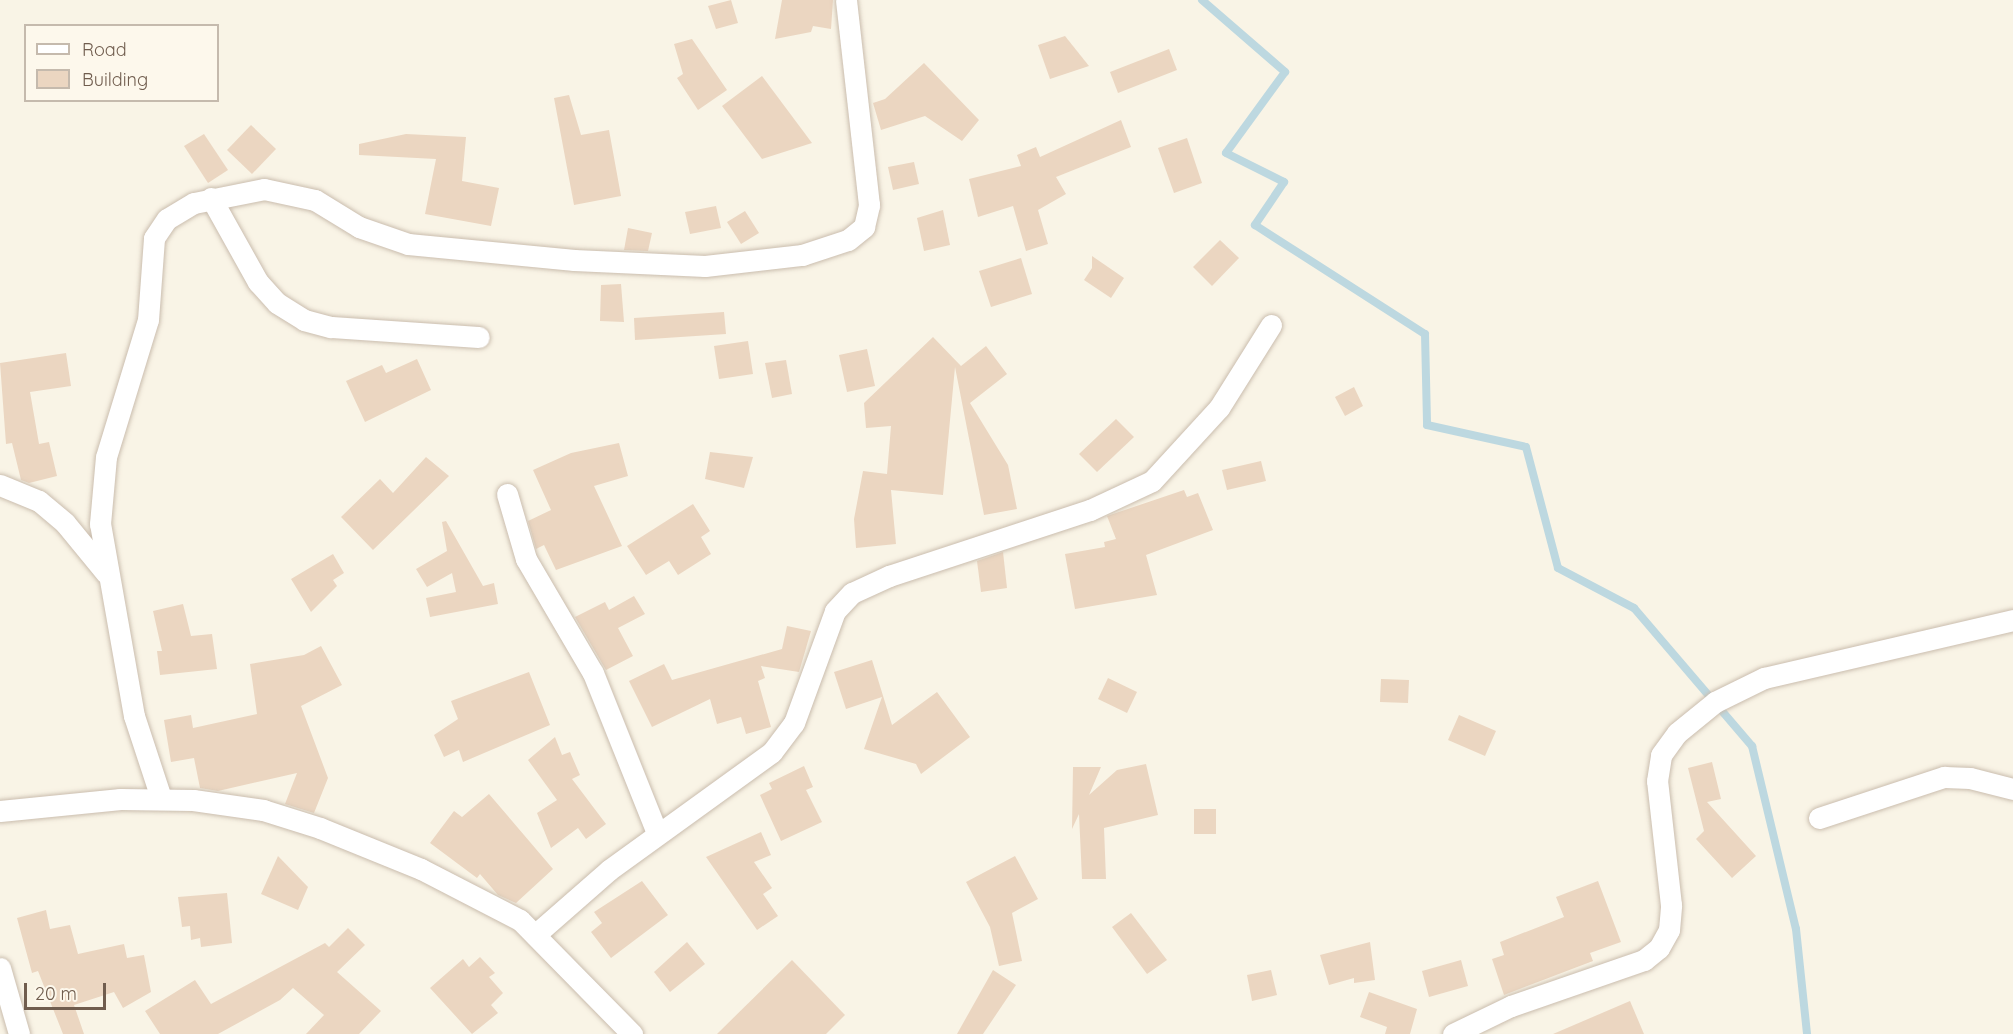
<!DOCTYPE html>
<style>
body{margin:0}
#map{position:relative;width:2013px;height:1034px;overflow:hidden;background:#f9f4e6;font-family:Quicksand,sans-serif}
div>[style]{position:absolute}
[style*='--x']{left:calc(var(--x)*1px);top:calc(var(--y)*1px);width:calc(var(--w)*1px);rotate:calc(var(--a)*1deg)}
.stream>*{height:8px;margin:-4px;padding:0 4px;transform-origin:4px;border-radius:4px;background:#bdd8e0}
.building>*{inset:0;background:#ebd6c1}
.roads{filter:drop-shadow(0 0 2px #cabdae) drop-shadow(0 0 2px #cabdae)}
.minor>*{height:21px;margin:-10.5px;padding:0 10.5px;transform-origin:10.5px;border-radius:10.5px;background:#fff}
span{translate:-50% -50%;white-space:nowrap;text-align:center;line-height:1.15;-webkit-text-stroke:4.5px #fdf8ec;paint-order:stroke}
.legend{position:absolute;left:24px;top:24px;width:195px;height:78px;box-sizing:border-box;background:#fdf8ec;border:2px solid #c5baad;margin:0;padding:8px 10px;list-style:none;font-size:18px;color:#705d4e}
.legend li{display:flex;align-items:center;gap:12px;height:30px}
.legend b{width:30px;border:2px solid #c5baad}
.scale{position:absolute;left:24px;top:983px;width:82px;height:27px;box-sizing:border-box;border:3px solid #705d4e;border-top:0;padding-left:8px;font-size:18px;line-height:21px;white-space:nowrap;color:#705d4e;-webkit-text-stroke:4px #fdf8ec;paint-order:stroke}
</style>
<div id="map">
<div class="stream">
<div style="--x:1202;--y:0;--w:110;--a:40.9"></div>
<div style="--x:1285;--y:72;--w:100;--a:126.1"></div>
<div style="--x:1226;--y:153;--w:65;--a:26.6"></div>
<div style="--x:1284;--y:182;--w:52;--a:124"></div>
<div style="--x:1255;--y:225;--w:202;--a:32.7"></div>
<div style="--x:1425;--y:334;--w:91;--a:88.7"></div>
<div style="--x:1427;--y:425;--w:101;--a:12.5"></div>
<div style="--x:1526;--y:447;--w:125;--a:75.2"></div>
<div style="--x:1558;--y:568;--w:86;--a:27.8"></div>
<div style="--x:1634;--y:608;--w:182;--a:49.5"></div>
<div style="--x:1752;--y:746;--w:188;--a:76.5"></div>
<div style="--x:1796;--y:929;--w:106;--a:84"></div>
</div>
<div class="building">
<div style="clip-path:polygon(731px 0,738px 23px,716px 29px,708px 6px)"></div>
<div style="clip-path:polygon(782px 0,833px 0,831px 29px,813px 26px,811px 32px,775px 39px)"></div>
<div style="clip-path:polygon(1065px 36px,1089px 66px,1050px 79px,1038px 45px)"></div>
<div style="clip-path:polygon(692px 39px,727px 90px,698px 110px,677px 78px,683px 74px,674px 44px)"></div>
<div style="clip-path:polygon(1169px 49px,1177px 70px,1118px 93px,1110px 72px)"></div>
<div style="clip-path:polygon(924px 63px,979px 120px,962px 141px,925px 116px,881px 130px,873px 103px,885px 99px)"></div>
<div style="clip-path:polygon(762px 76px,812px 143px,762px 159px,722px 106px)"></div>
<div style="clip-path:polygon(569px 95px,581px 135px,609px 130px,621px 196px,574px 205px,554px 98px)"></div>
<div style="clip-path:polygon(1121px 120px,1131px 147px,1056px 177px,1066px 194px,1038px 210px,1048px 244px,1026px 251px,1013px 206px,978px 217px,969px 179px,1021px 166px,1017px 155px,1036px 147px,1040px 157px)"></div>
<div style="clip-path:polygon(251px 125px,276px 149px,252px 174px,227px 150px)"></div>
<div style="clip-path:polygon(204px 134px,228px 170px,208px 183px,184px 146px)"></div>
<div style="clip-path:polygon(406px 134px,466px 137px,462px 181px,499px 188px,491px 226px,425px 214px,436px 159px,359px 155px,359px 144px)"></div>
<div style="clip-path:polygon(1187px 138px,1202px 183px,1174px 193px,1158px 148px)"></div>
<div style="clip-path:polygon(914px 162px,919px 184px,893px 190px,888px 167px)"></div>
<div style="clip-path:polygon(716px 206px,721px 228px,690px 234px,685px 212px)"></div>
<div style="clip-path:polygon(943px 210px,950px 245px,924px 251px,917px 218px)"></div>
<div style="clip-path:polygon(745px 211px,759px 233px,741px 244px,727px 222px)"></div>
<div style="clip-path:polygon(628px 228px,652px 233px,648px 251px,624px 250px)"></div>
<div style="clip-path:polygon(1220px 240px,1239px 258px,1212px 286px,1193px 267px)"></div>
<div style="clip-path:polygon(1092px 256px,1124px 278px,1111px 298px,1084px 280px,1092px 268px)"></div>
<div style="clip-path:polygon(1021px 258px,1032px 294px,991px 307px,979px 271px)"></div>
<div style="clip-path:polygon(621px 284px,624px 322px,600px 321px,601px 285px)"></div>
<div style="clip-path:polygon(724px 312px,726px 334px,635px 340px,634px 318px)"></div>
<div style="clip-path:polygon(933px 337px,961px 366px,986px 346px,1007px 374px,970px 403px,1008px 465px,1017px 509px,984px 515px,955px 367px,943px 495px,891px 490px,896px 544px,856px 548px,854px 519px,863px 471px,887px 474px,891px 426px,866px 428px,864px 403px)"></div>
<div style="clip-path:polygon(748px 341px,753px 374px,719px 379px,714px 346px)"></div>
<div style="clip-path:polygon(867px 349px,875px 386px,847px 392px,839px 355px)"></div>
<div style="clip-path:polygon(66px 353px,71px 386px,30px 392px,39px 444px,49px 442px,57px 476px,29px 483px,21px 480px,12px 443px,6px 444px,0 363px)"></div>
<div style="clip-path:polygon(417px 359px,431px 390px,365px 422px,346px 381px,382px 365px,386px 373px)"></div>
<div style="clip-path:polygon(786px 360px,792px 394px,772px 398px,765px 363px)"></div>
<div style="clip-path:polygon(1354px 387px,1363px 406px,1345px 416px,1335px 397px)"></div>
<div style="clip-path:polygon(1116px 419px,1134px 437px,1097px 472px,1079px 454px)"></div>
<div style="clip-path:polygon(619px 443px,628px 476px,594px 486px,622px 546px,556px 570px,544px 545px,536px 549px,528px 521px,551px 510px,533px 470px,571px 453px)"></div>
<div style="clip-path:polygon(710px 452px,753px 457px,744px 488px,705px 479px)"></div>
<div style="clip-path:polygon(426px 457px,449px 476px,373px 550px,341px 517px,380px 479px,393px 493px)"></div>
<div style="clip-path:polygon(1261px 461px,1266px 481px,1227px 490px,1222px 470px)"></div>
<div style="clip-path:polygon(1184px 490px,1187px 497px,1198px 493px,1213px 530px,1146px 555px,1157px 595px,1075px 609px,1065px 554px,1105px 547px,1104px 542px,1116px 539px,1107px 516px)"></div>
<div style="clip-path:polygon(693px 504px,710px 531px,701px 537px,711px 554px,678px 575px,669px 561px,646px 575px,627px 546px)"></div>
<div style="clip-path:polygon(446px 521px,483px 586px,494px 583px,498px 604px,430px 617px,426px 598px,456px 592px,452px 573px,427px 587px,416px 569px,447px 551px,442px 522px)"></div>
<div style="clip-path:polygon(1003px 552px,1007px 588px,981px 592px,977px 561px)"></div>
<div style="clip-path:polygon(333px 554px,344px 573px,333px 580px,337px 586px,311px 612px,291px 579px)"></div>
<div style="clip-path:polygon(634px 596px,645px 614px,618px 628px,633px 656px,606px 670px,575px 617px,605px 602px,609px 610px)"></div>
<div style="clip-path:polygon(183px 604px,191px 636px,212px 634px,217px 669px,160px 675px,157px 651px,162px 651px,153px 611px)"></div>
<div style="clip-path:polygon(787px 626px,811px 631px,799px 672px,761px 666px,765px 678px,758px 681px,771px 727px,746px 734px,741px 717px,717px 724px,710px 699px,652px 727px,629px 681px,664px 664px,672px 680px,782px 649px)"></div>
<div style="clip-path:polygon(321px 646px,342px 685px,301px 706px,328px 778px,314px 813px,285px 804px,297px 773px,218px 791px,200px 788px,194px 758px,171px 762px,164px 720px,191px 715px,193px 728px,257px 714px,250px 664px,304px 655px)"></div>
<div style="clip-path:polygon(872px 660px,892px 725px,937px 692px,970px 737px,921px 774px,916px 764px,864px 749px,882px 697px,846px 709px,834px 672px)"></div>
<div style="clip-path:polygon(529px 672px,550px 725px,463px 762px,459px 750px,444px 757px,434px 735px,458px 719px,451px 701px)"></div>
<div style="clip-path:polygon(1108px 678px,1137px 692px,1127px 713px,1098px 699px)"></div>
<div style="clip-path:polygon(1381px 679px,1409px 680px,1408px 703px,1380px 702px)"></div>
<div style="clip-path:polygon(1459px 715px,1496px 731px,1485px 756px,1448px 740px)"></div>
<div style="clip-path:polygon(555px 737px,562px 755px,570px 752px,580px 775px,572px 779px,606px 824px,586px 839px,578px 828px,551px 848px,537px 813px,557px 800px,528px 760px)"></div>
<div style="clip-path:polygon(1712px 762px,1721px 799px,1707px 802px,1756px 856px,1732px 878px,1696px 839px,1704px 831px,1688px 768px)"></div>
<div style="clip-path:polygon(1146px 764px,1158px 815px,1104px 828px,1106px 879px,1082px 879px,1079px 814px,1072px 829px,1073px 767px,1101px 767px,1089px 795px,1117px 770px)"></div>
<div style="clip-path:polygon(804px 766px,813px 787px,806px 790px,822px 822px,781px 841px,760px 795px,772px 789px,769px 783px)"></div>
<div style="clip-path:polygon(489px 794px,553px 869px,516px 903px,498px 895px,480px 874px,477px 878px,430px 843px,454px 811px,462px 817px)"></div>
<div style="clip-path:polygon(1194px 809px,1216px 809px,1216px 834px,1194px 834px)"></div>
<div style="clip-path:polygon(761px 832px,771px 855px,754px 862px,772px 888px,763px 894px,778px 916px,757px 930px,706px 857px)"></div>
<div style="clip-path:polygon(278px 856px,308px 887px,298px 910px,261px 894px)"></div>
<div style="clip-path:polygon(1015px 856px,1038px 899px,1012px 913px,1022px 961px,999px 966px,990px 927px,966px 882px)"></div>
<div style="clip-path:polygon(642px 881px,668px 915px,611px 958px,591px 932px,602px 923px,594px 912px)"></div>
<div style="clip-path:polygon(1598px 881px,1621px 942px,1590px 953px,1593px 961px,1504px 995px,1492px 959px,1504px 955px,1500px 942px,1564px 917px,1556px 897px)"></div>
<div style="clip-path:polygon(227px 893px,232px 943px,201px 947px,200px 938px,191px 940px,190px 926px,182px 927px,178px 897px)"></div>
<div style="clip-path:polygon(46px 910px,50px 929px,70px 925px,78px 954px,124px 944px,127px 958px,144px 955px,151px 992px,123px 1008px,114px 992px,74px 1005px,84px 1034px,63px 1034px,38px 971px,32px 973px,17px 918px)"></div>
<div style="clip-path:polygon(1131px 913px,1167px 960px,1147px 974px,1112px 927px)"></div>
<div style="clip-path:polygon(348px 928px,365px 945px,337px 972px,381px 1011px,359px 1034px,306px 1034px,324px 1015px,293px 988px,280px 1000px,218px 1034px,160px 1034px,145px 1011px,195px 980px,211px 1004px,325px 943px,329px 947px)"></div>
<div style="clip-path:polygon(687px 942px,705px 964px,670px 992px,654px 972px)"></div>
<div style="clip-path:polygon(1370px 942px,1375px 980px,1354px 983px,1354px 978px,1329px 985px,1320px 955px)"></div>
<div style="clip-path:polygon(480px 957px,495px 973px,489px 977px,503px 993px,491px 1005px,498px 1013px,472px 1034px,430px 988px,463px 959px,469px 967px)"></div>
<div style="clip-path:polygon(792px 960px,845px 1015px,826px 1034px,717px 1034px)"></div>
<div style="clip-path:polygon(1461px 960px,1468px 986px,1429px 997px,1422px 971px)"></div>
<div style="clip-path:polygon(993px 970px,1016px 985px,983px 1034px,957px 1034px)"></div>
<div style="clip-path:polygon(1271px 970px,1277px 995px,1252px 1001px,1247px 975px)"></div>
<div style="clip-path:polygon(1369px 992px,1417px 1009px,1410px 1034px,1385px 1034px,1387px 1027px,1360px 1017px)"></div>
<div style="clip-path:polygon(1630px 1001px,1644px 1034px,1553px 1034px)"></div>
</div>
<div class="roads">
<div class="minor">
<div style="--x:211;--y:198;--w:96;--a:60.8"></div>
<div style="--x:258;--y:282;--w:28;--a:48"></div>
<div style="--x:277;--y:303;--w:32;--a:32"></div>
<div style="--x:304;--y:320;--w:28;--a:15"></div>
<div style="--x:331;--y:327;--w:148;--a:3.9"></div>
<div style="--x:0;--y:485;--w:42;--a:22.3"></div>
<div style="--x:39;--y:501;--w:34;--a:40"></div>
<div style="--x:65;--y:523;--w:65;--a:50.6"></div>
<div style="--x:507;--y:494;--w:68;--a:73.7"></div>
<div style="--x:526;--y:559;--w:132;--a:59.6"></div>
<div style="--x:593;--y:673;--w:172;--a:68.2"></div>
<div style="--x:161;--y:798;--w:86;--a:-108.2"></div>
<div style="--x:134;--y:716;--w:195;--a:-100"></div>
<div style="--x:100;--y:524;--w:67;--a:-84.9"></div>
<div style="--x:106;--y:457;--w:143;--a:-73"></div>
<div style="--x:148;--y:320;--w:82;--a:-85.8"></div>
<div style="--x:154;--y:238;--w:23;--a:-56"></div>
<div style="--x:167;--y:219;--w:31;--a:-31"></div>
<div style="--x:194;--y:203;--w:71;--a:-11.3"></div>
<div style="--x:264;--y:189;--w:52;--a:12.2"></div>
<div style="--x:315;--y:200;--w:52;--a:31.5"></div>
<div style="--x:359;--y:227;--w:52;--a:19.1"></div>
<div style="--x:408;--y:244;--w:167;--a:5.5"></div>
<div style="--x:574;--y:260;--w:131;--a:2.6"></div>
<div style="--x:705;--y:266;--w:98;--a:-6.5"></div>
<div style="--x:802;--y:255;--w:48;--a:-18.1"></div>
<div style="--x:848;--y:240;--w:21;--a:-39"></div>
<div style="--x:864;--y:227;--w:23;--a:-77"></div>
<div style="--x:869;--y:205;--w:206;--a:-96.4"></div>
<div style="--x:0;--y:811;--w:121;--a:-5.7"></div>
<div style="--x:120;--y:799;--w:73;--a:0.8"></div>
<div style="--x:193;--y:800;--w:71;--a:8.1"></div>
<div style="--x:263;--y:810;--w:60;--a:17.5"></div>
<div style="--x:320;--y:828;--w:109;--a:22.1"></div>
<div style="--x:421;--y:869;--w:111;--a:27.3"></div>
<div style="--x:520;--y:920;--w:160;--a:45.5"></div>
<div style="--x:1819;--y:818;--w:132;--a:-18.2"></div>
<div style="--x:1944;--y:777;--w:26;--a:2"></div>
<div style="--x:1970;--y:778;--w:44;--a:14.3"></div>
<div style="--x:536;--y:934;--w:97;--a:-41.2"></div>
<div style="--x:609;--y:870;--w:201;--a:-35.9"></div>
<div style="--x:772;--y:752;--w:36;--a:-53"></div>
<div style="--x:794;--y:723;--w:119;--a:-69.9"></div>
<div style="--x:835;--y:611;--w:25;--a:-47"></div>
<div style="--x:852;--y:593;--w:41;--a:-24.7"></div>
<div style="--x:889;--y:576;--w:212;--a:-18.2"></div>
<div style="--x:1090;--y:510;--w:68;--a:-25.1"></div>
<div style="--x:1152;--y:481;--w:99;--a:-47.5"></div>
<div style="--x:1219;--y:408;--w:98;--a:-57.9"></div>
<div style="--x:0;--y:968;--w:69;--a:73.9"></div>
<div style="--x:1453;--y:1034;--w:64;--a:-25.8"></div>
<div style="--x:1511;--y:1006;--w:141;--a:-19.1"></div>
<div style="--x:1644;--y:960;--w:19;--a:-39"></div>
<div style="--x:1659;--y:948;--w:21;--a:-61"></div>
<div style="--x:1669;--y:930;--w:25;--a:-85"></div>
<div style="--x:1671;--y:905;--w:125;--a:-96.4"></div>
<div style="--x:1657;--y:781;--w:26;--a:-81"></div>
<div style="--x:1661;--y:755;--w:27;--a:-54"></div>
<div style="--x:1677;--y:733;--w:49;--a:-39.2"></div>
<div style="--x:1715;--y:702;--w:55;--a:-26.1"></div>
<div style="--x:1764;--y:678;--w:256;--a:-13.1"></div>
</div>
</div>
<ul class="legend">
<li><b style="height:8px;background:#fff"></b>Road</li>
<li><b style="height:16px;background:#ebd6c1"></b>Building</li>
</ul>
<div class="scale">20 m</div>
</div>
